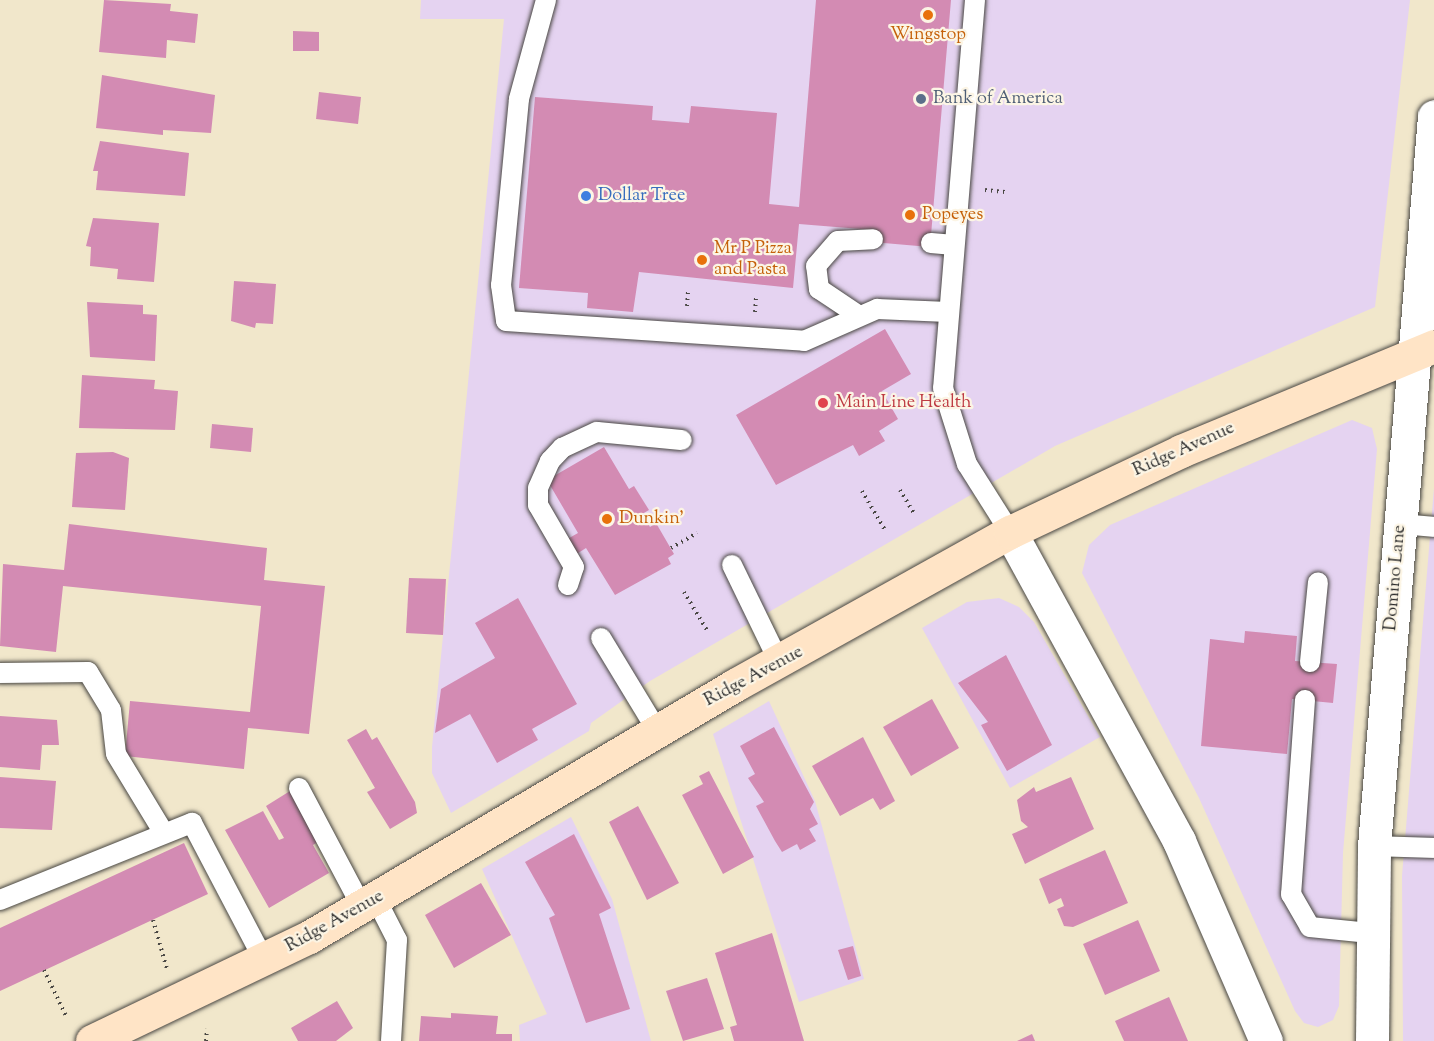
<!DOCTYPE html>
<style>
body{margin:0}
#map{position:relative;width:1434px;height:1041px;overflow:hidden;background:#f1e7cb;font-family:"Sorts Mill Goudy",serif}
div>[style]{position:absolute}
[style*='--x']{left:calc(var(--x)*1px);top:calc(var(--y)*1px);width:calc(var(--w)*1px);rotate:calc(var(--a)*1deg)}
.built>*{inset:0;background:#e5d3f1}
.building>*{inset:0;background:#d38bb3}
.path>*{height:4px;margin-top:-2px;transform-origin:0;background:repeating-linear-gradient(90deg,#494743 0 1.5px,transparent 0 6px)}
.roads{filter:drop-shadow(0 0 2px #494743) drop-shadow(0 0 2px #494743)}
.lane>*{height:20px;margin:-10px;padding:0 10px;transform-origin:10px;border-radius:10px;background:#fff}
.street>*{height:33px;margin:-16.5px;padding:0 16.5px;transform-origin:16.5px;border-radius:16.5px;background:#fff}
.secondary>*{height:33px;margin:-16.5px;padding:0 16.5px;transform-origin:16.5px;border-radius:16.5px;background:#ffe4c6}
.dots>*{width:16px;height:16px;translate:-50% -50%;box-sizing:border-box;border:3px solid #fcf5e5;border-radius:50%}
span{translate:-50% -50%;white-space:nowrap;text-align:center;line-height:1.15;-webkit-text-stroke:4.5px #fcf5e5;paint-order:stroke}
.food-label{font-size:18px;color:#c56008}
.left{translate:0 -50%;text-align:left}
.service-label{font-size:18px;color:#4e5e75}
.shop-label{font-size:18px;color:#366cbe}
.health-label{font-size:18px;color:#be3a42}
.street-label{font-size:18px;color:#2b2b2b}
</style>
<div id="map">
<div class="built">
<div style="clip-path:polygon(421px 0,1410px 0,1375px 307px,1055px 446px,650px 681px,591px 723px,589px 731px,451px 813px,432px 773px,432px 747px,504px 19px,420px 19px)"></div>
<div style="clip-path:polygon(1352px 420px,1372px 428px,1377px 449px,1343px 853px,1339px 1006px,1333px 1020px,1318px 1027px,1304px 1023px,1295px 1011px,1199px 798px,1082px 573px,1089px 545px,1110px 525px)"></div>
<div style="clip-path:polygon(1434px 488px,1434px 1041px,1403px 1041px,1402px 876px)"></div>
<div style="clip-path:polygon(999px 598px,1019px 607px,1034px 622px,1100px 737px,1010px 788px,922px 628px,967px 602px)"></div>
<div style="clip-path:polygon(769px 701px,815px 801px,864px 979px,799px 1002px,713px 734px)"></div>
<div style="clip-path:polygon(571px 817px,612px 899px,651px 1041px,520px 1041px,519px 1025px,547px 1014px,482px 869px)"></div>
</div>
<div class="building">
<div style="clip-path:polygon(104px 0,171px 4px,170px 11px,198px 14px,195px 43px,167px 40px,166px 58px,99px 52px)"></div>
<div style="clip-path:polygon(816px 0,951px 0,930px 247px,872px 242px,873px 230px,799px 224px,793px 288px,639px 272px,633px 312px,587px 308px,588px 293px,519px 288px,535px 97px,653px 106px,652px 120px,689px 123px,691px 106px,777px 113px,769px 204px,799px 207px)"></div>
<div style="clip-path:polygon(293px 31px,319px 32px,319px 51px,293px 51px)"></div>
<div style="clip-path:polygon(102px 75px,215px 95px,211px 133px,163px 130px,163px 135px,96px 128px)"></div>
<div style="clip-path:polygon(319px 92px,361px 97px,358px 124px,316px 119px)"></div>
<div style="clip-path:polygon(100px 141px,189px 153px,185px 196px,96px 190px,98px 171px,93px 171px)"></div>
<div style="clip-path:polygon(93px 218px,159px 223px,154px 282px,117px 279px,118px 269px,90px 266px,91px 247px,86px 246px)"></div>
<div style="clip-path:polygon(234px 281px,276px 284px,273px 324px,256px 323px,255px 328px,231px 321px)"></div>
<div style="clip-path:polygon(87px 302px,143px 305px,143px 314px,157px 315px,155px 361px,90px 357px)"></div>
<div style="clip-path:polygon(885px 329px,911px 374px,882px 391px,898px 419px,879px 431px,885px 441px,859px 456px,853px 445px,776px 485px,736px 415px)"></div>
<div style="clip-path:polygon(82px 375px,155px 380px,154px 389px,178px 391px,175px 430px,79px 428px)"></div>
<div style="clip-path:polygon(212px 424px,253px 428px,251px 452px,210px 448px)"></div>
<div style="clip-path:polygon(604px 447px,629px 489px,634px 486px,649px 510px,642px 514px,650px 527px,656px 523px,674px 554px,668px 558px,671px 564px,615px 595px,586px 548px,572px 557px,564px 541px,578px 533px,547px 480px)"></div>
<div style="clip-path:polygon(113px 452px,129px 458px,125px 510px,72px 507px,76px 453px)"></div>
<div style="clip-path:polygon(69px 524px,267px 548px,264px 580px,325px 586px,309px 734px,248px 728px,244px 769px,125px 756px,130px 701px,250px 712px,261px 606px,63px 586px,56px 652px,0 646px,3px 564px,64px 570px)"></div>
<div style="clip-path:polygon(409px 578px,446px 579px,443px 635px,406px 633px)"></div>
<div style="clip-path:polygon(518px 598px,577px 704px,532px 729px,538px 740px,497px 763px,470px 714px,435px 733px,441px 689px,495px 658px,475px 623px)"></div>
<div style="clip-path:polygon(1245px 631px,1297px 636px,1295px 661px,1337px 664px,1333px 703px,1292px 699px,1287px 754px,1201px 746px,1210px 639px,1244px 643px)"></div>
<div style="clip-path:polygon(1006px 655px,1052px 745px,1007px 771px,981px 725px,988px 722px,958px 683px)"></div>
<div style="clip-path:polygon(932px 699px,959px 748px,911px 776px,883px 727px)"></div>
<div style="clip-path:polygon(0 716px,57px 720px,59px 745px,42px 745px,40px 770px,0 767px)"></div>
<div style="clip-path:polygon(774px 727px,814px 802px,810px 809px,818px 824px,809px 829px,816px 841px,800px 850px,797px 844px,782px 852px,775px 841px,756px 806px,764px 802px,748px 778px,755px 774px,740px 746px)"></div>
<div style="clip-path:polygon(366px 729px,372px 740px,377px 737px,415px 802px,417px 813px,390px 829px,367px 792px,375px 788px,347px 740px)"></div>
<div style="clip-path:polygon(863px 737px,895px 801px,880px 810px,873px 798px,840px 816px,812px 766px)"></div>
<div style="clip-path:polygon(709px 771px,754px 857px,723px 874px,682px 795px,703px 784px,699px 776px)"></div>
<div style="clip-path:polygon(0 777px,56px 781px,52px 830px,0 828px)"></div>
<div style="clip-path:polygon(1071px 777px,1094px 829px,1025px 864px,1012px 834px,1028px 827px,1021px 821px,1017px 800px,1034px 787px,1036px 792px)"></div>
<div style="clip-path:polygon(290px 791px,319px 841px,313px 845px,329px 873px,269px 908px,225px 830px,263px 811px,279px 840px,284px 838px,266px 806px)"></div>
<div style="clip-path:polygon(638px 806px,679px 883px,647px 900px,609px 822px)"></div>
<div style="clip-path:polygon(574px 834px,611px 908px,599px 914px,630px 1009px,586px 1023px,549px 918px,555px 915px,525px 862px)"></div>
<div style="clip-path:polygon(184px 843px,208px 894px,0 991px,0 928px)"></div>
<div style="clip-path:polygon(1105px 850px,1128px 903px,1073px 927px,1064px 926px,1057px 909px,1064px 906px,1061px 898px,1049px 904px,1039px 879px)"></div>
<div style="clip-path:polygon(481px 883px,511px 935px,454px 968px,425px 915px)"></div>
<div style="clip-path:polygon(1138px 920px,1160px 971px,1105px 995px,1083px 944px)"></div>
<div style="clip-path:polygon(772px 933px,804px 1041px,734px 1041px,730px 1027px,737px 1025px,715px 953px)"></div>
<div style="clip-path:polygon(853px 946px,861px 976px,848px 980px,838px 950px)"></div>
<div style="clip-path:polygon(707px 978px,724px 1029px,683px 1041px,666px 991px)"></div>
<div style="clip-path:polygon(1169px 997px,1188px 1041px,1124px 1041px,1115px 1021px)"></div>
<div style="clip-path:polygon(337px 1001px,353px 1028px,336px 1041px,298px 1041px,291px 1028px)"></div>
<div style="clip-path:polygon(451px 1013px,498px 1016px,496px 1034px,512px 1034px,512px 1041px,419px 1041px,421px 1016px,451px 1018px)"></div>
<div style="clip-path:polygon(1032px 1034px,1035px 1041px,1017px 1041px)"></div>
</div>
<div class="path">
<div style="--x:985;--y:190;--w:20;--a:6"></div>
<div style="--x:687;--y:306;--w:14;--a:-86"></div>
<div style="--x:755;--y:312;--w:14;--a:-86"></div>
<div style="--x:900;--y:490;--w:27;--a:59"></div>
<div style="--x:862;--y:491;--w:45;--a:59.5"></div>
<div style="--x:671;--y:548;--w:30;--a:-30"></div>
<div style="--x:684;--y:592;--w:47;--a:59"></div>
<div style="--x:153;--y:920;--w:51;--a:74.1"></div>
<div style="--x:44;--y:970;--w:51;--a:64.4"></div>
<div style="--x:206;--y:1041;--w:12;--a:-85"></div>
</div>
<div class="roads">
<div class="lane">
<div style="--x:546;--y:0;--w:103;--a:105.3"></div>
<div style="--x:519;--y:99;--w:187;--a:95.5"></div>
<div style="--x:501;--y:285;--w:36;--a:82"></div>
<div style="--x:506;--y:321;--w:299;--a:3.8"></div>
<div style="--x:804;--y:341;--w:80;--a:-23.7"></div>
<div style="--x:877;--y:309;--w:71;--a:2.4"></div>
<div style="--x:975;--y:0;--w:389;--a:94.7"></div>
<div style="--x:943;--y:388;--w:80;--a:72.5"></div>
<div style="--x:967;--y:464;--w:80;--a:57.7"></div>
<div style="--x:931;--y:243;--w:23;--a:5"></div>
<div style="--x:858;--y:315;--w:47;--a:-146.3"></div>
<div style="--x:819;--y:289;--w:23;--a:-97"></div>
<div style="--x:816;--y:266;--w:33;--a:-49"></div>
<div style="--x:838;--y:241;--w:35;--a:-3"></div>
<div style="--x:1401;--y:524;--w:33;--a:5"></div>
<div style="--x:732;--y:565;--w:108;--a:64.1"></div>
<div style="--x:568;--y:585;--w:19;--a:-72"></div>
<div style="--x:574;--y:567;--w:72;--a:-120.1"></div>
<div style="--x:538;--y:505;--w:17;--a:-90"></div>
<div style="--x:538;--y:488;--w:30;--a:-66"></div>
<div style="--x:550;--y:461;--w:18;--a:-47"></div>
<div style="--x:562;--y:448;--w:38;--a:-25"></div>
<div style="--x:597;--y:432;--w:85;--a:5.4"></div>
<div style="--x:601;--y:638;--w:110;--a:58.8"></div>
<div style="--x:1310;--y:662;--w:80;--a:-84.3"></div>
<div style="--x:0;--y:673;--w:88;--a:-0.7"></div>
<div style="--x:88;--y:672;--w:44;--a:58.8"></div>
<div style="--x:111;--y:710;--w:44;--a:83.5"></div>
<div style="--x:116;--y:754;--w:89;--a:58.8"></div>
<div style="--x:1305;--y:700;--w:195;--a:94.1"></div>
<div style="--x:1291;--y:894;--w:38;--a:60"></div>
<div style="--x:1310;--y:927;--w:60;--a:5.7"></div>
<div style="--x:299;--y:788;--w:135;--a:62.1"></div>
<div style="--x:1374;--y:846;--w:60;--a:1.9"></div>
<div style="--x:376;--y:899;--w:46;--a:62.9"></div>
<div style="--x:397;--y:940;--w:101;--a:93.4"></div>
<div style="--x:0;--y:900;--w:207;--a:-21.9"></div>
<div style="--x:192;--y:823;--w:155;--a:62.3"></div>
</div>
<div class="street">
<div style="--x:1010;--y:532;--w:352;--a:61.3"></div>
<div style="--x:1179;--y:841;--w:218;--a:66.5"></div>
<div style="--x:1372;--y:1041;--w:195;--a:-89.4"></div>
<div style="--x:1374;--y:846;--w:732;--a:-85.3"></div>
</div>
<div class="secondary">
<div style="--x:92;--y:1041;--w:241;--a:-25.6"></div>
<div style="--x:309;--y:937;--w:495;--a:-30.6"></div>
<div style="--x:735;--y:685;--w:315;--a:-29.1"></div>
<div style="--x:1010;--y:532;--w:189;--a:-25.3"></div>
<div style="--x:1181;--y:451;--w:274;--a:-22.5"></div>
</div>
</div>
<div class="dots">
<div style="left:928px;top:15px;background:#e8710a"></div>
<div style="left:921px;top:99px;background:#5c6f8a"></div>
<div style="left:586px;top:196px;background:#3f7fe0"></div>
<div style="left:910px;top:215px;background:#e8710a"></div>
<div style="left:702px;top:260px;background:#e8710a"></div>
<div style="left:823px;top:403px;background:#e0444e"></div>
<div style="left:607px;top:519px;background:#e8710a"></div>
</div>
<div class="food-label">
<span style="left:928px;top:35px">Wingstop</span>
<span class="left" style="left:922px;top:215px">Popeyes</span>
<span class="left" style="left:714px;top:260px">Mr P Pizza<br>and Pasta</span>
<span class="left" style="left:619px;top:519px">Dunkin'</span>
</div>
<div class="service-label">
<span class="left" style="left:933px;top:99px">Bank of America</span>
</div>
<div class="shop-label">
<span class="left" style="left:598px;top:196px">Dollar Tree</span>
</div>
<div class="health-label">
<span class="left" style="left:836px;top:403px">Main Line Health</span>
</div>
<div class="street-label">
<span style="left:1184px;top:450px;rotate:-24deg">Ridge Avenue</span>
<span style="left:1396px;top:578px;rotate:-85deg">Domino Lane</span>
<span style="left:754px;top:677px;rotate:-28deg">Ridge Avenue</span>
<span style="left:335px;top:922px;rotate:-29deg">Ridge Avenue</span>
</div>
</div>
